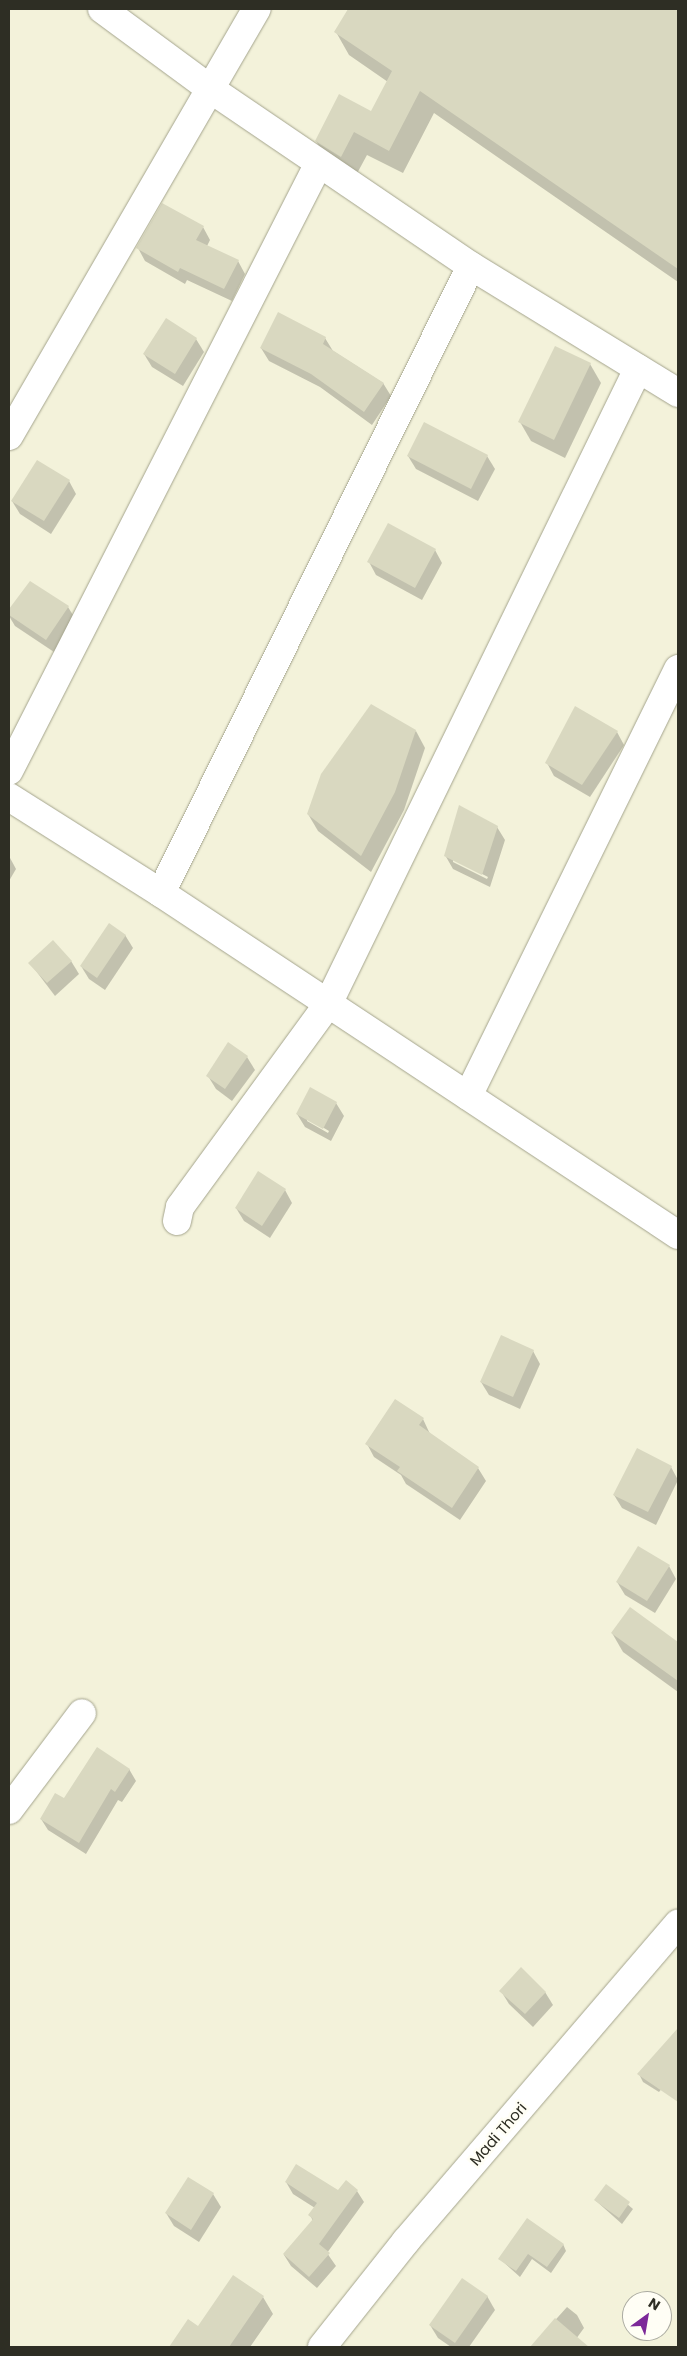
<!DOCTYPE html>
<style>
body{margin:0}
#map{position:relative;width:687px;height:2356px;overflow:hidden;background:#f3f2da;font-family:Poppins,sans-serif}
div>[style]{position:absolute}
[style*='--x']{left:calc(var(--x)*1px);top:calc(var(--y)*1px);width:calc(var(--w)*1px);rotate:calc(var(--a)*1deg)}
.shadow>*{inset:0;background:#0003}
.building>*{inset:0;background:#d9d8c0}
.roads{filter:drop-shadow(0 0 1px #a4a48d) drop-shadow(0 0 1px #a4a48d)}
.street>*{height:28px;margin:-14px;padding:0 14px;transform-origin:14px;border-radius:14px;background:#fff}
.secondary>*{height:28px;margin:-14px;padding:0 14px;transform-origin:14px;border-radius:14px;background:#fff}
span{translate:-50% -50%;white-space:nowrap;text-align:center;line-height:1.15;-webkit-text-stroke:5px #fffef5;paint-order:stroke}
.street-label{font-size:15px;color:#2e2e24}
.frame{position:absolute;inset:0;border:10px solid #2e2e24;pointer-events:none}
.north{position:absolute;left:622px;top:2291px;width:50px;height:50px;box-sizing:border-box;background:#fffef5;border:1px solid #ababa1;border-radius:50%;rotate:32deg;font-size:14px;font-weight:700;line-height:20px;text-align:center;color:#2e2e24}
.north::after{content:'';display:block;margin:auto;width:18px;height:22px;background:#7d2999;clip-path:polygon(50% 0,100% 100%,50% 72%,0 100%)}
</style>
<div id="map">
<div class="shadow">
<div style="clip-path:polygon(349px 9px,678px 9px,678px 282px,434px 113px,403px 173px,367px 155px,354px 179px,330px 164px,316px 141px,372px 113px,388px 82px,349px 55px,336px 32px)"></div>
<div style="clip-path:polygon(203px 227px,210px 240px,207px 246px,238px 261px,245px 274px,232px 301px,187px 280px,185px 284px,145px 261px,138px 248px)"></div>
<div style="clip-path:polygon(166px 320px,196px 339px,204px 352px,183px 386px,152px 367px,144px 354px)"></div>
<div style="clip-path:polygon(325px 338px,333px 351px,383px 383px,391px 396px,372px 425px,320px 387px,269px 361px,261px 348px)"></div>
<div style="clip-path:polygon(590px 364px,601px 383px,565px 458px,531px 441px,520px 422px)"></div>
<div style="clip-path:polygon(408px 456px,487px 456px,495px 469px,478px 501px,416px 469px)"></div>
<div style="clip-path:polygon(69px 481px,76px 494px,51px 534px,20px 514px,12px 501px)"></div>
<div style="clip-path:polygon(435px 550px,442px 563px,422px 600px,376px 575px,369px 562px)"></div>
<div style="clip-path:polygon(31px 583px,68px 607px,76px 620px,54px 652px,15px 626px,9px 616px,9px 611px)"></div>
<div style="clip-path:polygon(416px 731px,425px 748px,404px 810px,371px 872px,318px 831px,308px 814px)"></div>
<div style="clip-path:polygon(617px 732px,624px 745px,590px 797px,554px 776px,547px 763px)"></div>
<div style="clip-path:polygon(evenodd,497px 827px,505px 840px,490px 887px,453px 869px,445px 855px,497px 827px,453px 859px,488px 877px,487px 879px,453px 862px,453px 859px)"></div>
<div style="clip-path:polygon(9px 856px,16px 869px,9px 881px)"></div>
<div style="clip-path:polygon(125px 935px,133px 948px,105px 990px,89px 979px,81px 966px)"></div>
<div style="clip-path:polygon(71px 961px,79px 974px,55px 996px,30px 963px)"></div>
<div style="clip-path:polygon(247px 1057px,255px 1070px,232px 1101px,216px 1089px,208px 1076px)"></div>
<div style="clip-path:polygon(evenodd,336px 1103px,344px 1116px,331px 1141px,305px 1127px,297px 1114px,336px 1103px,307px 1118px,329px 1131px,328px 1133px,307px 1121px,307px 1118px)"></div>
<div style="clip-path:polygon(285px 1190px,292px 1203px,270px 1238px,244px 1221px,236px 1208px)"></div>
<div style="clip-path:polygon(533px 1351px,540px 1364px,520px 1409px,489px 1395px,481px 1382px)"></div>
<div style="clip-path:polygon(423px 1419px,430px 1434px,478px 1468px,486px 1481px,460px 1520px,406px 1484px,401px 1475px,374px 1457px,367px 1444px)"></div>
<div style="clip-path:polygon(671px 1467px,678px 1480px,656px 1525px,622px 1508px,614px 1495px)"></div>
<div style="clip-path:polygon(669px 1566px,676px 1579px,655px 1613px,625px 1595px,617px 1582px)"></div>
<div style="clip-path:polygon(630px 1609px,678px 1643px,678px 1692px,623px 1652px,612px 1633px)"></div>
<div style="clip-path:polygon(129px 1769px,136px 1781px,122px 1802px,118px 1800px,86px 1854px,48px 1830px,41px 1819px,65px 1800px)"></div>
<div style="clip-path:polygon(501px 1991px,545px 1992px,553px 2005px,533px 2027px,509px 2004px)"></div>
<div style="clip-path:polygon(678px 2029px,678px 2069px,659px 2092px,643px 2082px,639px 2074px)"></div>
<div style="clip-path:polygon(286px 2182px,338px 2191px,357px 2191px,364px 2202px,327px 2253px,336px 2266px,317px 2288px,291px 2266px,284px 2255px,313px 2221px,310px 2215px,315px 2208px,293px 2194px)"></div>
<div style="clip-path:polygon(606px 2186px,633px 2209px,622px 2224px,595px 2200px)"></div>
<div style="clip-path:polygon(213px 2194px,221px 2207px,199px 2242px,174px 2226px,166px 2213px)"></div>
<div style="clip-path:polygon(563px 2244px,566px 2251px,551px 2273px,532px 2259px,520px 2277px,500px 2259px)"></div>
<div style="clip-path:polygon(487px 2296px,495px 2310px,469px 2347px,451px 2347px,438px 2338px,430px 2325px)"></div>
<div style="clip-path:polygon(263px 2297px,273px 2314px,250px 2347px,171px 2347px,189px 2321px,198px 2327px)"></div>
<div style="clip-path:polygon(567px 2307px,577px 2315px,584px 2328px,576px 2339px,581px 2347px,531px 2347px)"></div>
</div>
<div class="building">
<div style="clip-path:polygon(348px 9px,678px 9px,678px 269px,420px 91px,389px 151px,354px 132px,341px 157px,315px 141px,339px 94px,371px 111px,392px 71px,334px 32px)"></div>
<div style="clip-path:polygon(162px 203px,204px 226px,196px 240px,239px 260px,224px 289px,180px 268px,178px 272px,136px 248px)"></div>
<div style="clip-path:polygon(278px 312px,326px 337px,323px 344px,384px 383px,364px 412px,311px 374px,260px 348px)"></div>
<div style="clip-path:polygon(166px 318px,197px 338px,175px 374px,143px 354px)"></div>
<div style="clip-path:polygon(555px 346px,591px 363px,554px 440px,518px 422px)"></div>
<div style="clip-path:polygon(424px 422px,488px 455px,471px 489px,407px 456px)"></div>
<div style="clip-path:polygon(37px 460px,70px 480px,44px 521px,11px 501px)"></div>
<div style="clip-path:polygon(388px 523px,436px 549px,415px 588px,367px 562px)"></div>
<div style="clip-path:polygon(30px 581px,69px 606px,46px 640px,9px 615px,9px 609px)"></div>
<div style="clip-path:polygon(371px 704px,416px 730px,395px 792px,361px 856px,307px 814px,321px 774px)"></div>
<div style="clip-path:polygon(575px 706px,618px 731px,582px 785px,545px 763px)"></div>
<div style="clip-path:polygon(459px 805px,498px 826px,482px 875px,444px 856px)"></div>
<div style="clip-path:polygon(109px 923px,126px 935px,97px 978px,80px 966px)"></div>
<div style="clip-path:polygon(53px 940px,72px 961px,47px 983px,28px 963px)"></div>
<div style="clip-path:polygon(228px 1042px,248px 1056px,225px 1089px,206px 1076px)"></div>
<div style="clip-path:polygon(310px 1087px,337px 1102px,323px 1129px,296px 1114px)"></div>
<div style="clip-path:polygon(258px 1171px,286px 1189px,262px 1226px,235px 1208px)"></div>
<div style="clip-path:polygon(501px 1335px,534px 1350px,513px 1397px,480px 1382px)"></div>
<div style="clip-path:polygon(395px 1399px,424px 1418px,419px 1425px,479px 1467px,452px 1508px,397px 1471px,400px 1467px,365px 1444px)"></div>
<div style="clip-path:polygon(637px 1448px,672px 1466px,648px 1512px,613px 1495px)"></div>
<div style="clip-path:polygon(638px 1546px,670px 1565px,647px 1601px,616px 1582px)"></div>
<div style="clip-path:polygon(630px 1607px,678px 1642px,678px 1681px,611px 1633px)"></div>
<div style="clip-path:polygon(97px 1747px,130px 1769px,115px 1792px,111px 1789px,79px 1843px,40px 1819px,55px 1793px,64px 1798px)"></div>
<div style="clip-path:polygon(521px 1967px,546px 1992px,525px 2014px,499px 1991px)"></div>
<div style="clip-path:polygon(678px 2028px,678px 2102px,637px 2074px)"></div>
<div style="clip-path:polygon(296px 2164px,338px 2190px,346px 2180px,358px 2190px,319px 2244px,330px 2253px,309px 2277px,283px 2254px,313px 2219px,308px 2215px,317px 2203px,285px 2182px)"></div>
<div style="clip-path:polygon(188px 2177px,214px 2193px,191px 2230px,165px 2213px)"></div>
<div style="clip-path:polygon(606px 2184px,630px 2202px,619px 2218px,594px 2200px)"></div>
<div style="clip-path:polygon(527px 2218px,564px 2244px,547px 2267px,528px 2254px,516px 2271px,498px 2259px)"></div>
<div style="clip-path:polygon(233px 2275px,264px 2296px,229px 2347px,169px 2347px,188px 2319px,198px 2326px)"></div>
<div style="clip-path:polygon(462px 2278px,488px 2296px,455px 2343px,429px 2325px)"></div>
<div style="clip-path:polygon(555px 2318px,589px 2347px,530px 2347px)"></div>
</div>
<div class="roads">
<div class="street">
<div style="--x:102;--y:9;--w:133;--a:36.4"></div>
<div style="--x:209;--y:88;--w:317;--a:34.2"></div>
<div style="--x:471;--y:266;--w:243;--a:31.5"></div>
<div style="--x:9;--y:436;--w:494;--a:-59.9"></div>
<div style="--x:9;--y:771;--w:682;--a:-62.98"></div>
<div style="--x:9;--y:797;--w:180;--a:32.3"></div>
<div style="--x:161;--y:893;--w:620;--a:33.48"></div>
<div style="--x:161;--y:893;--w:699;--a:-63.69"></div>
<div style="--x:468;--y:1096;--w:476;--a:-63.8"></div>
<div style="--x:177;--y:1221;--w:14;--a:-78"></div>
<div style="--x:180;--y:1207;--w:251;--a:-53.9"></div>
<div style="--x:328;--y:1004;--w:707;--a:-63.98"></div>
<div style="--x:9;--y:1810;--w:121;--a:-53"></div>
</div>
<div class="secondary">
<div style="--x:322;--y:2347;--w:135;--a:-51.6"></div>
<div style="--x:406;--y:2241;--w:418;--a:-49.4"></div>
</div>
</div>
<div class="street-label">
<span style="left:498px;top:2134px;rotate:-49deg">Madi Thori</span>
</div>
<div class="frame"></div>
<div class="north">N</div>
</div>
